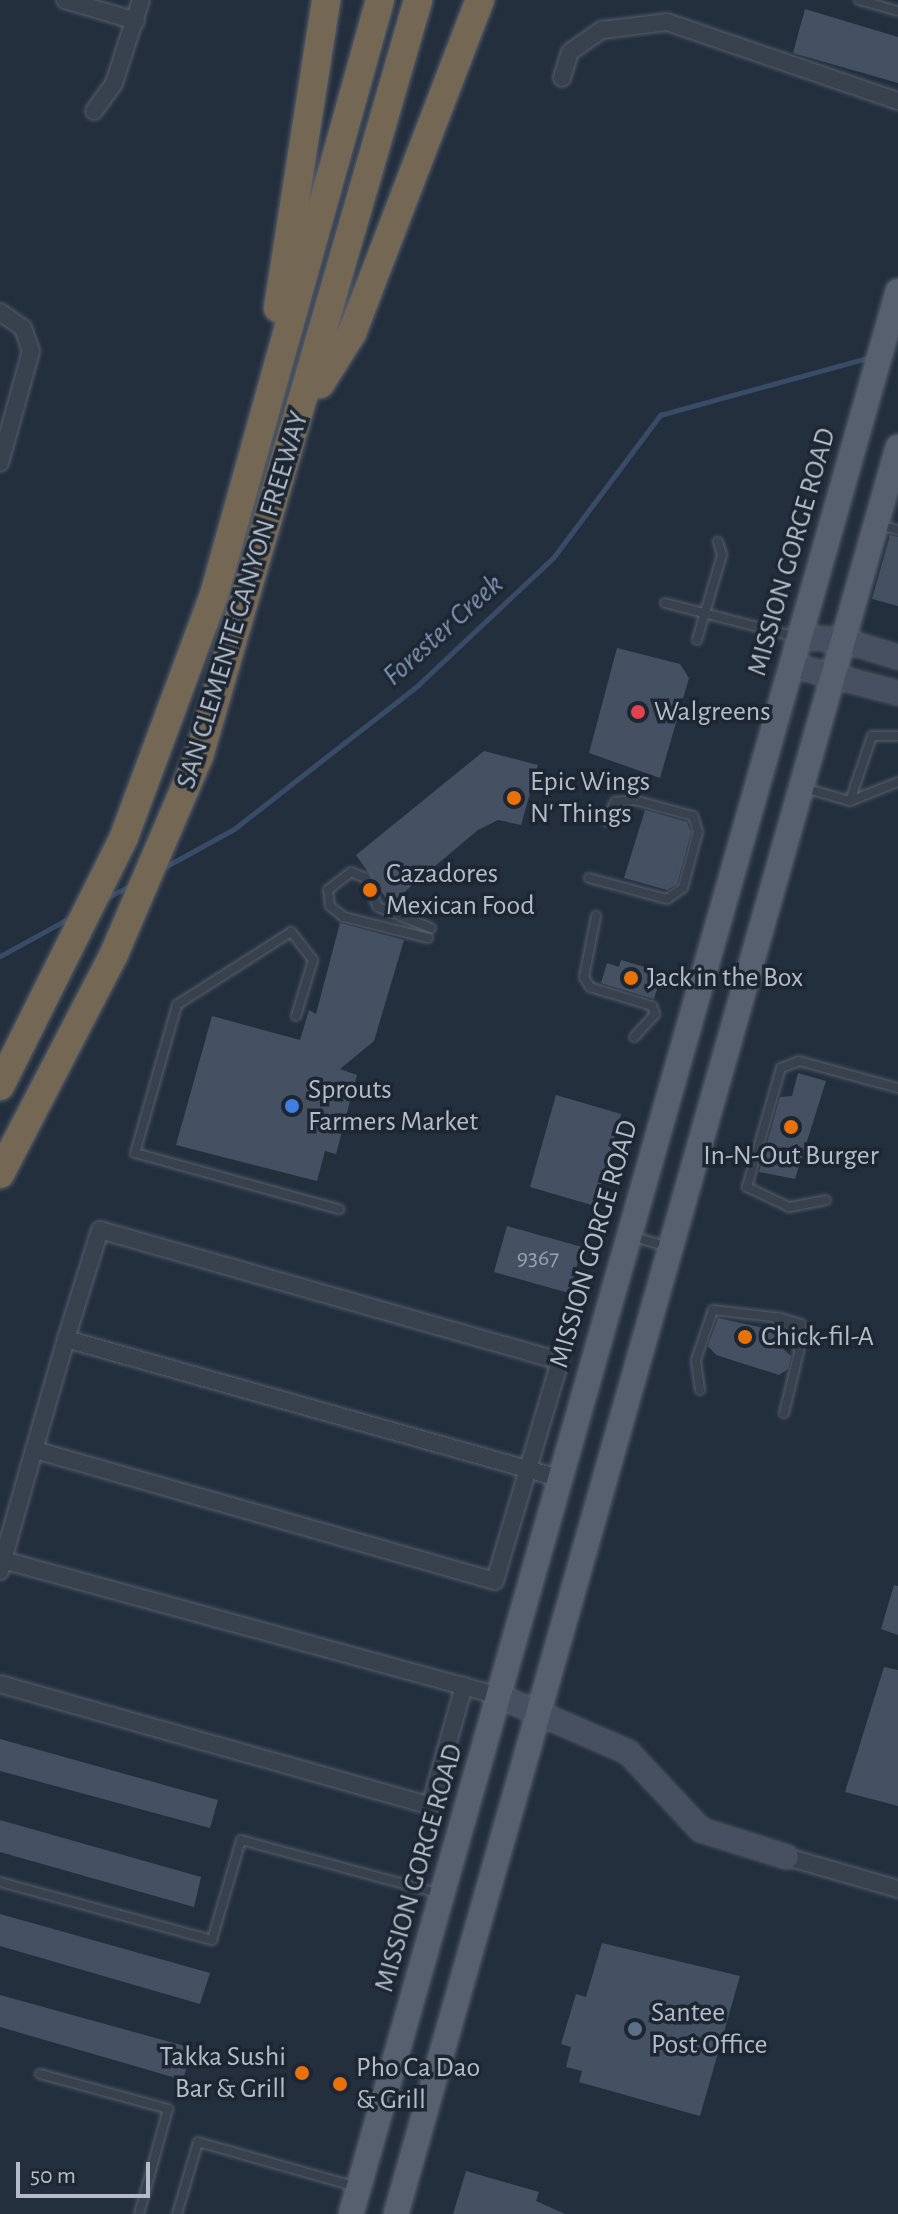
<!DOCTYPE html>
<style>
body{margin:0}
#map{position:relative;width:898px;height:2214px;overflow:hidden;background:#242f3e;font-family:"Alegreya Sans",sans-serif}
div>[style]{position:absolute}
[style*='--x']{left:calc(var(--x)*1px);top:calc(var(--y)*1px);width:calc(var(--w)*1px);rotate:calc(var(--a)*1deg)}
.stream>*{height:5px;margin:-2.5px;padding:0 2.5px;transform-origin:2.5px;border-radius:2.5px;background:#394c67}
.building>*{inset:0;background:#455162}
.roads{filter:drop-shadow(0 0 2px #565f6c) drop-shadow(0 0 2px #565f6c)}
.lane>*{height:8px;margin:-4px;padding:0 4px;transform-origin:4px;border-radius:4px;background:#38414e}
.street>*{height:16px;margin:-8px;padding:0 8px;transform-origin:8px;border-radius:8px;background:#38414e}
.secondary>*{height:22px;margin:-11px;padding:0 11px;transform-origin:11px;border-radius:11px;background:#465061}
.primary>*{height:24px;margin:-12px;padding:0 12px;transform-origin:12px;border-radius:12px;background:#56606e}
.highway>*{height:28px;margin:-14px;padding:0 14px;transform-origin:14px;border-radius:14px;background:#746855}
.dots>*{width:22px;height:22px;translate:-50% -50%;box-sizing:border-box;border:4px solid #1d2633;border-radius:50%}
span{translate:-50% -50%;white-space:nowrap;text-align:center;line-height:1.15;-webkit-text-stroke:7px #1d2633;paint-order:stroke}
.number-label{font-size:24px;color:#98a1af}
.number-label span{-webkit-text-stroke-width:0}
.street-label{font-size:28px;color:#b4bcc9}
.poi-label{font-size:28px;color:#b4bcc9}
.left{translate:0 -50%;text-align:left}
.right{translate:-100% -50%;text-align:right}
.water-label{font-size:30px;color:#7c92b1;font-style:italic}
.scale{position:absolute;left:16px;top:2162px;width:134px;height:36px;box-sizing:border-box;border:4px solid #b4bcc9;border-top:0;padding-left:10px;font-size:24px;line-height:28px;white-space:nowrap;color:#b4bcc9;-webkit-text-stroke:6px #1d2633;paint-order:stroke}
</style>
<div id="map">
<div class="stream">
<div style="--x:163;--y:868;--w:81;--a:-28.8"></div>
<div style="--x:234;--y:829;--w:234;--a:-38"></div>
<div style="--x:418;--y:685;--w:185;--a:-43.3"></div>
<div style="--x:553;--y:558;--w:179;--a:-53.2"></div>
<div style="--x:660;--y:415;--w:219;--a:-15.4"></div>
<div style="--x:106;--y:898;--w:30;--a:-27"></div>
<div style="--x:0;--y:956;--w:83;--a:-28.7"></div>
</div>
<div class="building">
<div style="clip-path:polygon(805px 9px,898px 37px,898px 83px,793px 53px)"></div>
<div style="clip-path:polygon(890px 535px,898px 537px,898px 606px,872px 599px)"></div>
<div style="clip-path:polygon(617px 648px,680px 664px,689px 678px,660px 778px,589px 753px)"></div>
<div style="clip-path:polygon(484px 751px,538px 765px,521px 825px,498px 820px,478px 830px,390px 904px,356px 855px)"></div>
<div style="clip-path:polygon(645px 810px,687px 822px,691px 832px,677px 884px,667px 890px,624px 878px)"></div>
<div style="clip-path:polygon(340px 923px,404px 940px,374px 1041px,340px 1069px,357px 1075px,336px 1154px,325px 1151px,317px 1181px,176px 1145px,212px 1016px,300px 1040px,309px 1010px,316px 1014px)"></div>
<div style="clip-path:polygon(621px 960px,662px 972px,654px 999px,601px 983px,607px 963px,619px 967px)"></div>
<div style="clip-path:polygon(798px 1073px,826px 1081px,795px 1179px,759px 1172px,780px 1097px,792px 1096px)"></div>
<div style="clip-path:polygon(556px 1095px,621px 1114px,595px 1206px,530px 1187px)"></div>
<div style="clip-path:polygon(507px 1226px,582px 1247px,569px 1293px,494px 1272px)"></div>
<div style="clip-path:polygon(718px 1318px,782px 1332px,778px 1344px,791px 1356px,788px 1369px,779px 1375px,716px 1355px,708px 1346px)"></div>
<div style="clip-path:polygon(894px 1585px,898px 1586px,898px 1635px,881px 1629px)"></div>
<div style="clip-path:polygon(884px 1667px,898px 1670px,898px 1806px,845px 1792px)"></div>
<div style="clip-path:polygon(0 1739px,218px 1800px,210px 1828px,0 1771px)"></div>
<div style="clip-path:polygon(0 1820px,201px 1877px,194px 1907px,0 1852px)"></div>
<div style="clip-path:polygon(0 1914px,210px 1973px,200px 2004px,0 1946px)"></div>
<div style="clip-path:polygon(602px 1943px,740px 1976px,700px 2116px,579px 2082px,582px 2071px,566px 2067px,571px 2047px,561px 2044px,576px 1994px,586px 1997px)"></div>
<div style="clip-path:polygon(0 1995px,192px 2048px,183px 2080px,0 2027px)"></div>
<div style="clip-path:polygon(466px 2171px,539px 2192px,536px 2201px,565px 2214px,453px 2214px)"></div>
</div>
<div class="roads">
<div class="lane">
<div style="--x:859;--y:0;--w:41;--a:15.8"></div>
<div style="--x:879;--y:525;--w:20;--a:15"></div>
<div style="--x:665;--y:603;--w:135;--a:14.5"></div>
<div style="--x:697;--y:640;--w:89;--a:-73.6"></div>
<div style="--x:722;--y:555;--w:14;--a:-107"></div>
<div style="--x:804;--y:788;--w:48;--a:15.8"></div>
<div style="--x:850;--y:801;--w:52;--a:-21.6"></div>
<div style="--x:850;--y:801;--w:69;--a:-71.3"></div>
<div style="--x:872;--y:736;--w:26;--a:0"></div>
<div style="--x:589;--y:878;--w:81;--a:15.1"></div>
<div style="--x:667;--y:899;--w:19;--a:-35"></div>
<div style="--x:683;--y:888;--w:58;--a:-75"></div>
<div style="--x:698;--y:832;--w:17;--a:-107"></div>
<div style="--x:693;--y:816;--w:61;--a:-164.8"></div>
<div style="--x:634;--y:800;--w:19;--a:174"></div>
<div style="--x:615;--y:802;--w:21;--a:115"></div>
<div style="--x:596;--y:916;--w:62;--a:101.1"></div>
<div style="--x:584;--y:977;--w:12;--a:59"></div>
<div style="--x:590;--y:987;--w:65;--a:17"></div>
<div style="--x:652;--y:1006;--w:9;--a:69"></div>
<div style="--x:655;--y:1014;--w:31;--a:132"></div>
<div style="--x:428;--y:938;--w:87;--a:-166"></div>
<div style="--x:344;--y:917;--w:18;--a:-142"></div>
<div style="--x:330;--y:906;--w:16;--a:-97"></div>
<div style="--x:328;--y:890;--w:29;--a:-38"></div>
<div style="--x:351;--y:872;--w:16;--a:22"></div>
<div style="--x:366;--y:878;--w:31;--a:68"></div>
<div style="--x:378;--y:907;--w:57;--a:21.6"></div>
<div style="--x:296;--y:1016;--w:59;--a:-73.1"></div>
<div style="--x:313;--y:960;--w:36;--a:-128"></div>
<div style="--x:291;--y:932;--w:135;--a:147.4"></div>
<div style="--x:177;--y:1005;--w:154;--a:105.8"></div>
<div style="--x:135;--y:1153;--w:212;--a:15.4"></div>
<div style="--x:826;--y:1200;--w:38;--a:169"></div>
<div style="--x:789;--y:1207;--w:47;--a:-154.5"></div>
<div style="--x:747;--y:1187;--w:124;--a:-74.1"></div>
<div style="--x:781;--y:1068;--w:19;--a:-21"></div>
<div style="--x:799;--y:1061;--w:103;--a:15.3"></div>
<div style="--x:632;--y:1236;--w:39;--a:17"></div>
<div style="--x:778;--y:1317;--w:24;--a:17"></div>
<div style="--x:801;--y:1324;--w:27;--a:94"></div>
<div style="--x:700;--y:1390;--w:30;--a:-98"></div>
<div style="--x:696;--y:1360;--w:53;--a:-71.2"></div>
<div style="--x:713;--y:1310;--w:60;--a:6.7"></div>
<div style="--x:773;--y:1317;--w:27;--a:34"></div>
<div style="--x:795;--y:1332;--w:20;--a:79"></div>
<div style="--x:799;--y:1352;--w:63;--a:103.8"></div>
<div style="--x:0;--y:1882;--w:220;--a:15.3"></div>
<div style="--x:212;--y:1940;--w:104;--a:-73.8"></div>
<div style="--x:241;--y:1840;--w:204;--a:15.1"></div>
<div style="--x:40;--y:2074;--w:133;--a:15.3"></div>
<div style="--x:168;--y:2109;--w:109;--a:105.4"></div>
<div style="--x:177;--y:2214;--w:75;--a:-73.7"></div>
<div style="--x:198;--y:2142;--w:162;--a:15.8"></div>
</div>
<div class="street">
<div style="--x:65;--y:0;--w:74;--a:16.5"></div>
<div style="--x:562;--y:78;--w:27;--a:-73"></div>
<div style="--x:570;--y:52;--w:39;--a:-35"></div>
<div style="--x:602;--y:30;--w:65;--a:-7"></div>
<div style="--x:667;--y:22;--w:244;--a:18.9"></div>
<div style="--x:94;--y:111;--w:34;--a:-54"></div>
<div style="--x:114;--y:83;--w:87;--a:-72"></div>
<div style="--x:0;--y:312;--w:28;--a:35"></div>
<div style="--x:23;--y:328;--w:24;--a:71"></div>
<div style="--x:31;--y:351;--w:116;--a:105.5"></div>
<div style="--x:66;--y:1339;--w:512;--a:15.75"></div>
<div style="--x:3;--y:1560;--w:514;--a:15.33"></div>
<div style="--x:0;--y:1571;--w:11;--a:-75"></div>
<div style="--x:3;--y:1560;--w:114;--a:-74.3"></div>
<div style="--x:34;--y:1450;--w:116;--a:-73.9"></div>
<div style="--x:66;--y:1339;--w:114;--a:-72.7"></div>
<div style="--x:100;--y:1230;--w:478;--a:15.9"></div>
<div style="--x:560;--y:1361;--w:229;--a:106.5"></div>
<div style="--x:495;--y:1581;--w:479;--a:-164.1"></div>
<div style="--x:0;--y:1684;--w:447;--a:15.8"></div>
<div style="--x:430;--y:1806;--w:125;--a:-74.2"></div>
<div style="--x:787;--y:1857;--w:116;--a:16.1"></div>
</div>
<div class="secondary">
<div style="--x:797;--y:637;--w:45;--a:3.8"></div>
<div style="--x:842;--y:640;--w:59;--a:16.9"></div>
<div style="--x:791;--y:665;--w:111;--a:14.7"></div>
<div style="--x:499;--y:1696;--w:141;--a:23.5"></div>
<div style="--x:628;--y:1752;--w:107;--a:46.9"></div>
<div style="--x:701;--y:1830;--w:90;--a:17.4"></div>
</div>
<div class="primary">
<div style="--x:351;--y:2214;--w:1999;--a:-74.12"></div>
<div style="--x:396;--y:2214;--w:1837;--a:-74.14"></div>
</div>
<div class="highway">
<div style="--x:278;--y:308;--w:312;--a:-81.1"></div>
<div style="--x:320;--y:384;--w:60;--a:-57.9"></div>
<div style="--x:352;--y:333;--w:357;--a:-69"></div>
<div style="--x:0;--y:1086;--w:278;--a:-63.5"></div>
<div style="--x:124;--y:837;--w:258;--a:-69.6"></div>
<div style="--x:214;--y:595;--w:618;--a:-74.41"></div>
<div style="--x:0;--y:1174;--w:248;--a:-62.6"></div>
<div style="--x:114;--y:954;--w:215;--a:-66.8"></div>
<div style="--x:199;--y:756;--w:787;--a:-73.84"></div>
</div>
</div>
<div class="dots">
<div style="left:638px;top:712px;background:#e0444e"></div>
<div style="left:514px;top:798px;background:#e8710a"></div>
<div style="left:370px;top:890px;background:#e8710a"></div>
<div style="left:631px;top:978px;background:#e8710a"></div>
<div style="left:292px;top:1106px;background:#3f7fe0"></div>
<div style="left:791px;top:1127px;background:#e8710a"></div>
<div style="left:745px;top:1337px;background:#e8710a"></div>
<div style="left:635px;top:2029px;background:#5c6f8a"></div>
<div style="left:302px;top:2073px;background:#e8710a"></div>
<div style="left:340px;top:2084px;background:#e8710a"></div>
</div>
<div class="number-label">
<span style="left:538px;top:1259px">9367</span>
</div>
<div class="street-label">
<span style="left:792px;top:552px;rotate:-74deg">MISSION GORGE ROAD</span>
<span style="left:243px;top:600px;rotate:-73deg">SAN CLEMENTE CANYON FREEWAY</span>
<span style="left:594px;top:1244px;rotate:-74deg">MISSION GORGE ROAD</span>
<span style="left:419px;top:1868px;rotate:-74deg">MISSION GORGE ROAD</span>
</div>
<div class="poi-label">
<span class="left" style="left:654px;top:712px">Walgreens</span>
<span class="left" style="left:530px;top:798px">Epic Wings<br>N' Things</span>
<span class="left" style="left:386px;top:890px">Cazadores<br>Mexican Food</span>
<span class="left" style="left:647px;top:978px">Jack in the Box</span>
<span class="left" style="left:308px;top:1106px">Sprouts<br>Farmers Market</span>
<span style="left:791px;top:1156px">In-N-Out Burger</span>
<span class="left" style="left:761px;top:1337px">Chick-fil-A</span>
<span class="left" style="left:651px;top:2029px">Santee<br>Post Office</span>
<span class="right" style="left:286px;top:2073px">Takka Sushi<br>Bar &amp; Grill</span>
<span class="left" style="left:356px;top:2084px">Pho Ca Dao<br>&amp; Grill</span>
</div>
<div class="water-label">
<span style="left:443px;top:630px;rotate:-42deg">Forester Creek</span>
</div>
<div class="scale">50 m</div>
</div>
